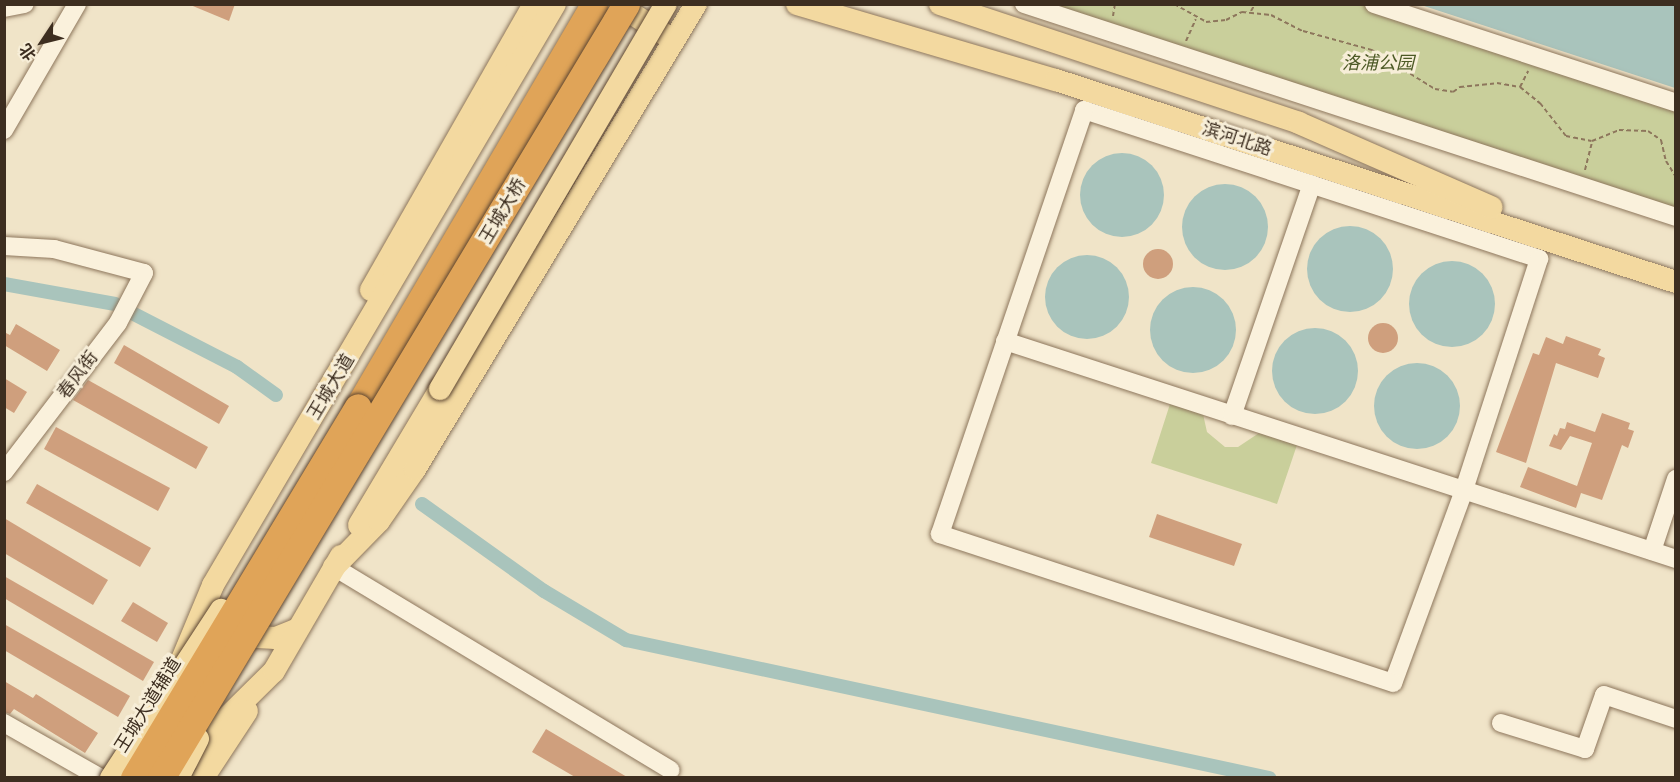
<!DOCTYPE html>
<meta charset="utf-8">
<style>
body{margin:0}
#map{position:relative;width:1680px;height:782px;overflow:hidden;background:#f0e4c8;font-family:"Source Serif 4","Noto Sans SC",serif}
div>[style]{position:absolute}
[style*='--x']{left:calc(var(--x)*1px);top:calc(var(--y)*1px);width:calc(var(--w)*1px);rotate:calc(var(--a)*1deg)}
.green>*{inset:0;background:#c9cf9b}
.water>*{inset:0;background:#a9c4bc}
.round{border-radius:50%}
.canal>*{height:14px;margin:-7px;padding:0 7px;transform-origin:7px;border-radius:7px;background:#a9c4bc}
.building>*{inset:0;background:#cf9f7d}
.path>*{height:2px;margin-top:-1px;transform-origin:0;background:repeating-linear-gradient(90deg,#8d765c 0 4.5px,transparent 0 7.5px)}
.roads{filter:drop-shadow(0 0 2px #8d765c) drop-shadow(0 0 2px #8d765c)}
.minor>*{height:18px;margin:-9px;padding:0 9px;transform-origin:9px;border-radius:9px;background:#faf1dc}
.major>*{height:22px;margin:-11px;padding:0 11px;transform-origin:11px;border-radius:11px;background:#f3d9a0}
.highway>*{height:27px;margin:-13.5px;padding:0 13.5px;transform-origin:13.5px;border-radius:13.5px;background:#e0a458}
.bridges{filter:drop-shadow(0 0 2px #5b4430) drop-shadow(0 0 2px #5b4430)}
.major-bridge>*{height:22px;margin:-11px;padding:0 11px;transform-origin:11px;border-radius:11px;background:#f3d9a0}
.highway-bridge>*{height:27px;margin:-13.5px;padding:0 13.5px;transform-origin:13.5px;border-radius:13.5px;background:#e0a458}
span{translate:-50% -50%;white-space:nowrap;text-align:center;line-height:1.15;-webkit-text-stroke:6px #f7eed8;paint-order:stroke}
.park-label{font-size:18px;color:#4d5a26;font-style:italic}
.street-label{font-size:18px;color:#3d2e20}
.frame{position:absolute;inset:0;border:6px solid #3d2e20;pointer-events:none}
.north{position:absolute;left:12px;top:12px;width:60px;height:60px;-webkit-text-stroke:4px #f7eed8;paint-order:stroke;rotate:235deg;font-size:16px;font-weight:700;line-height:24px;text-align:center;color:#3d2e20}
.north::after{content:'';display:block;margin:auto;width:21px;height:27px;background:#3d2e20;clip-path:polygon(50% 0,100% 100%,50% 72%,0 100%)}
</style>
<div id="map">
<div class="green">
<div style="clip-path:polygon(1024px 5px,1374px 5px,1675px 103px,1675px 217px)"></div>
<div style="clip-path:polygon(1170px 404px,1203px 414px,1207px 432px,1225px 447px,1238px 447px,1259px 433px,1297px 445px,1277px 504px,1151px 463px)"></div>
</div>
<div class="water">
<div style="clip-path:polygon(1421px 5px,1675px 5px,1675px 88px)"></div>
<div class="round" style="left:1080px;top:153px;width:84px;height:84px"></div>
<div class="round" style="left:1182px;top:184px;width:86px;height:86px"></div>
<div class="round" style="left:1307px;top:226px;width:86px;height:86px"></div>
<div class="round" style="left:1045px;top:255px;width:84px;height:84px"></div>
<div class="round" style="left:1409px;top:261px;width:86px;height:86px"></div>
<div class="round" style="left:1150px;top:287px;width:86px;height:86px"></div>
<div class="round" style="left:1272px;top:328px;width:86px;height:86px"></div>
<div class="round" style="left:1374px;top:363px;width:86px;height:86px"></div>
</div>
<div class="canal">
<div style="--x:4;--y:284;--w:113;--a:10.2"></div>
<div style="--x:134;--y:314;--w:116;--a:27.2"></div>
<div style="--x:237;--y:367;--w:48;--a:35.7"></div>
<div style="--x:422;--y:504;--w:150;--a:35.5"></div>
<div style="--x:544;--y:591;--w:96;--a:30.9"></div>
<div style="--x:626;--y:640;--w:658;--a:12.11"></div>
</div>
<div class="building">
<div style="clip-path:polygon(188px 4px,235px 4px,229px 21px)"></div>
<div class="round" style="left:1143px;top:249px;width:30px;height:30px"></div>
<div class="round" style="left:1368px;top:323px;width:30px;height:30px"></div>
<div style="clip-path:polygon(16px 324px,60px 350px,47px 371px,4px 345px,4px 332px,10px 335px)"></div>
<div style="clip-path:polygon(1566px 336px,1601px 349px,1598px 355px,1605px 358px,1598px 378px,1556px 363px,1526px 463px,1496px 452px,1533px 353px,1539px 355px,1546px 337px,1563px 344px)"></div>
<div style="clip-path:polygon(124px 345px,229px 406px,219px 424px,114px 363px)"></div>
<div style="clip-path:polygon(4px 378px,27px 392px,14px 413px,4px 407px)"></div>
<div style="clip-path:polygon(88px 380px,208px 447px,196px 469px,73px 400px)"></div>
<div style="clip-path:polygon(1602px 413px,1630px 423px,1628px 429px,1634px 431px,1628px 448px,1622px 445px,1602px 500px,1581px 493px,1576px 508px,1520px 487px,1528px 467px,1577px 486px,1592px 443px,1570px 436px,1561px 450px,1549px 446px,1554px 434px,1557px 436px,1560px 428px,1565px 429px,1567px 422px,1595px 432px)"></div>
<div style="clip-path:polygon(56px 427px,170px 488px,158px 511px,44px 449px)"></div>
<div style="clip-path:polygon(37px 484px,151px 548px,140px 567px,26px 503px)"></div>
<div style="clip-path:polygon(1157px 514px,1242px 544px,1234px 566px,1149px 537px)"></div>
<div style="clip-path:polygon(4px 518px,108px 580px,93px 605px,4px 553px)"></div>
<div style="clip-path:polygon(4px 576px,154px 662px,143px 681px,4px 598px)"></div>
<div style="clip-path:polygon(133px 602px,168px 623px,157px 642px,121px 621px)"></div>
<div style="clip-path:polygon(4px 624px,130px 696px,118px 717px,4px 650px)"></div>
<div style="clip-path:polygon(4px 681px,33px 698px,36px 694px,98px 733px,85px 753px,14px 709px,10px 714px,4px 712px)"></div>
<div style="clip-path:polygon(546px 729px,627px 777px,575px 777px,532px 752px)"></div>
</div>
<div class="path">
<div style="--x:1174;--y:4;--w:37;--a:29"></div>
<div style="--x:1206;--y:22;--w:20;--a:-6"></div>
<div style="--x:1226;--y:20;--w:18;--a:-27"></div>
<div style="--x:1242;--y:12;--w:29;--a:6"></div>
<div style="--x:1271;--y:15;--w:36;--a:27"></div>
<div style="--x:1303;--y:31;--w:72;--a:15.4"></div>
<div style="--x:1372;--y:50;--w:74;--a:31.8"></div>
<div style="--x:1435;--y:89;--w:18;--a:9"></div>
<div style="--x:1453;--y:92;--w:9;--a:-36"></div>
<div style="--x:1460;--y:87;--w:37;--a:-6"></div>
<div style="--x:1497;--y:83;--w:23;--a:10"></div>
<div style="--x:1520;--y:87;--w:26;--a:39"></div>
<div style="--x:1540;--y:103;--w:42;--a:51.8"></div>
<div style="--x:1566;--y:136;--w:26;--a:11"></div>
<div style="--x:1592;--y:141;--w:29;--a:-22"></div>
<div style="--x:1619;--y:130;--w:29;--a:2"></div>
<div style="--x:1648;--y:131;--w:16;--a:35"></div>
<div style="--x:1661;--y:140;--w:22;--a:77"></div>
<div style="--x:1666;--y:161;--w:19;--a:58"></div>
<div style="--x:1251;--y:11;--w:8;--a:-60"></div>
<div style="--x:1113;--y:16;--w:12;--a:-81"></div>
<div style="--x:1186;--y:41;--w:24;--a:-66"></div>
<div style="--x:1520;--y:87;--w:18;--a:-63"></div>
<div style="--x:1585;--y:170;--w:30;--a:-76"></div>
</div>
<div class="roads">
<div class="minor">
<div style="--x:1024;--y:4;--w:686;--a:18.09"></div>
<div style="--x:1374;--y:4;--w:318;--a:18.1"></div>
<div style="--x:4;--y:8;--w:21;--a:-11"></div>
<div style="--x:1084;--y:110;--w:479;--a:18.1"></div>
<div style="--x:1539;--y:259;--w:246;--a:108"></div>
<div style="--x:1463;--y:493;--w:202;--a:110.2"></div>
<div style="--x:1393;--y:683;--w:477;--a:-161.8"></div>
<div style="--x:940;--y:534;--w:448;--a:-71.2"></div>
<div style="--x:4;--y:130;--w:146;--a:-59.9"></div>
<div style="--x:4;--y:246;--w:50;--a:3.4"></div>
<div style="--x:54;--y:249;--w:93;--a:14.9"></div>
<div style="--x:144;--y:273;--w:56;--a:117.5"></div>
<div style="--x:118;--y:323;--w:188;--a:127.4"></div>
<div style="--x:1005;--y:341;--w:706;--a:18"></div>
<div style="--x:1232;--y:416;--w:245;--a:-71"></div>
<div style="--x:1652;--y:551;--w:76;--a:-71.6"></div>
<div style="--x:334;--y:567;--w:393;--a:31.1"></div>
<div style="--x:4;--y:723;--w:112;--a:29.6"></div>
<div style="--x:1501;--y:723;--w:88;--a:17.2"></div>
<div style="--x:1585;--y:749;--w:57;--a:-70.6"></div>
<div style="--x:1604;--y:695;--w:76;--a:18.4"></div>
</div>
<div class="major">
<div style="--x:617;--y:4;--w:59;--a:32.6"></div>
<div style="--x:797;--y:4;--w:270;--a:16.4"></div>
<div style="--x:1056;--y:80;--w:652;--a:18.05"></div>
<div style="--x:940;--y:4;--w:378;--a:18.3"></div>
<div style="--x:1299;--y:123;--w:210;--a:23.6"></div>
<div style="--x:371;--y:290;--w:329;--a:-60.3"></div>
<div style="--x:359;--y:525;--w:158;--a:-59.2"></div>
<div style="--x:334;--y:567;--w:64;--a:-45.6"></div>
<div style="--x:379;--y:521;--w:63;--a:-55.3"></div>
<div style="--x:415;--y:469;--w:543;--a:-58.86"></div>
<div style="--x:234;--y:624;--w:26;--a:29"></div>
<div style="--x:257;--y:637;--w:19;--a:3"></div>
<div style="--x:276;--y:638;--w:22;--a:-22"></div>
<div style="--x:181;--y:662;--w:83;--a:-67.4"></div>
<div style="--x:213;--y:585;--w:674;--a:-59.52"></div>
<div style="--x:190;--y:759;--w:17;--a:-57"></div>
<div style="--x:199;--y:745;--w:105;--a:-44.6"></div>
<div style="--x:274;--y:671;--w:133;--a:-59.8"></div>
<div style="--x:203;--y:778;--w:80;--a:-56.7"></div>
</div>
<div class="highway">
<div style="--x:358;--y:407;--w:467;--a:-59.6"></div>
</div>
</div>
<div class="bridges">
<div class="major-bridge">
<div style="--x:440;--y:389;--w:446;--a:-59.6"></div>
<div style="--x:111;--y:778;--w:201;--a:-56.8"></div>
<div style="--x:178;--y:778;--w:44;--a:-62.9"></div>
</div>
<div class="highway-bridge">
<div style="--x:134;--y:778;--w:433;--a:-58.9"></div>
<div style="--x:161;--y:778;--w:903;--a:-59"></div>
</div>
</div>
<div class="park-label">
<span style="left:1378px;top:63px">洛浦公园</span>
</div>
<div class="street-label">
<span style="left:1237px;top:139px;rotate:18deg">滨河北路</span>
<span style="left:503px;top:211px;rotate:-59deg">王城大桥</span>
<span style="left:78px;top:375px;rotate:-53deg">春风街</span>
<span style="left:331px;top:387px;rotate:-59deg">王城大道</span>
<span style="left:148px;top:705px;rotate:-58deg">王城大道辅道</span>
</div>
<div class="frame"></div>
<div class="north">北</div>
</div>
